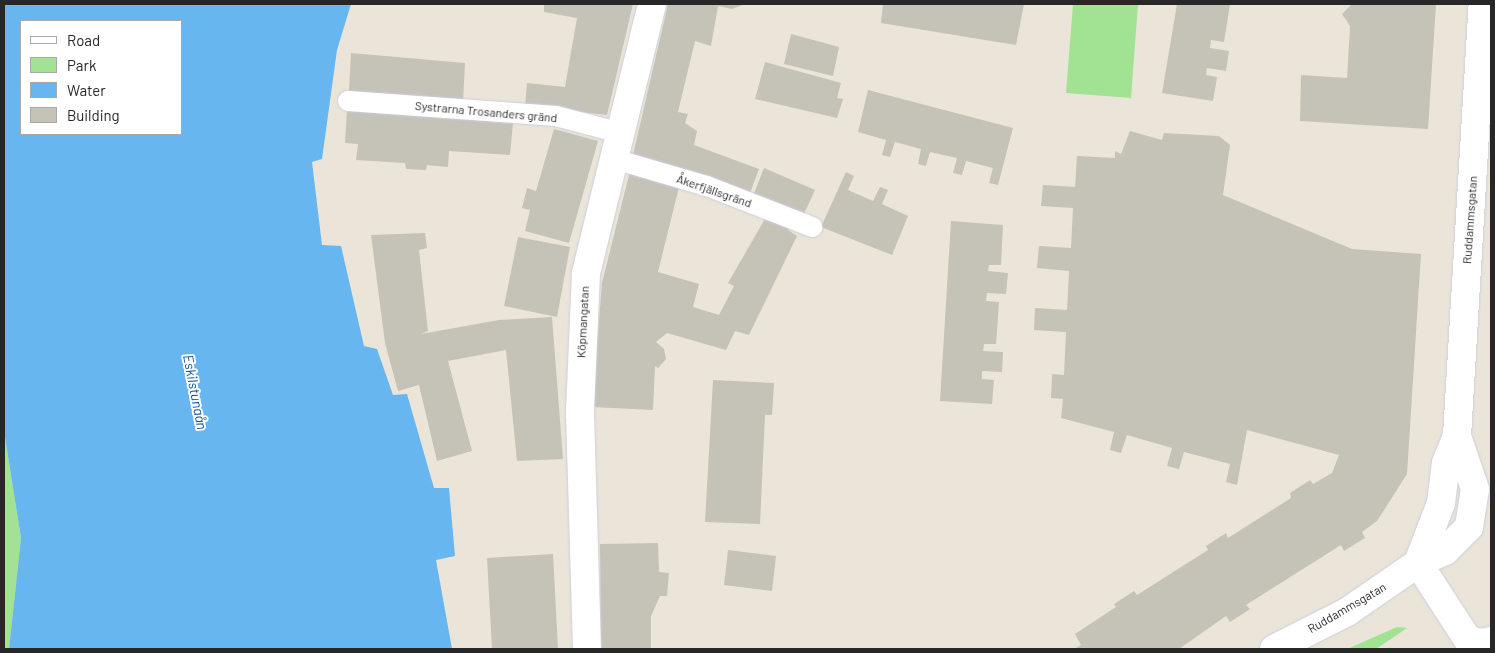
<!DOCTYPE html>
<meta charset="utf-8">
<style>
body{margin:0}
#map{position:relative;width:1495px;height:653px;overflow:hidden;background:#eae5d8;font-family:Barlow,sans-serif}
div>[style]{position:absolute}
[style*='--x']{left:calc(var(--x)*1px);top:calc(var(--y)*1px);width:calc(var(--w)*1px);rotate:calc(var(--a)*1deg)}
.green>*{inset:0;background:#a1e392}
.water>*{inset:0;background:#67b6f0}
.building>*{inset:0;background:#c5c2b8}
.roads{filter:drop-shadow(0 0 1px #cdcee1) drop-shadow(0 0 1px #cdcee1)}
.service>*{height:20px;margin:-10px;padding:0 10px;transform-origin:10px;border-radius:10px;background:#fff}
.minor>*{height:28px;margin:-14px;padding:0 14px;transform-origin:14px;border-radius:14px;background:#fff}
.tertiary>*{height:28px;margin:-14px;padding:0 14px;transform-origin:14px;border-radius:14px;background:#fff}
span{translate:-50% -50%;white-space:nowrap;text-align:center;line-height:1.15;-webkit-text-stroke:4px #fff;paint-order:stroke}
.street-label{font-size:12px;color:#272727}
.water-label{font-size:14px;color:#0a5198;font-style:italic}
.frame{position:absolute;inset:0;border:5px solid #272727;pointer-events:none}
.legend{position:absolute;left:20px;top:20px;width:162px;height:115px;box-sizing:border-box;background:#fff;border:1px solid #a9a9a9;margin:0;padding:6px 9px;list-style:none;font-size:15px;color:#272727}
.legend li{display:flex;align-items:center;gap:10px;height:25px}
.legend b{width:25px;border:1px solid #a9a9a9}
</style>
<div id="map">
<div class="green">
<div style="clip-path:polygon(1073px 4px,1138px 4px,1131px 98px,1066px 93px)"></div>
<div style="clip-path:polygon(4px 431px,21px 538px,9px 649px,4px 649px)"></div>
<div style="clip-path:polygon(1397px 627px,1407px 628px,1376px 649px,1347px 649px)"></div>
</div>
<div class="water">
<div style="clip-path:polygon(evenodd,4px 4px,351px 4px,337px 50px,322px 159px,312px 162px,322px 245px,341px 246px,364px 346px,377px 349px,393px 395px,407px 394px,434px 488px,449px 488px,455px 556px,436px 560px,452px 649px,9px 649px,21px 538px,4px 431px,4px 4px,21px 21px,181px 21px,181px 134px,21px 134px,21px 21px)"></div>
</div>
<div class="building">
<div style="clip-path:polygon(544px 4px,633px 4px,607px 115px,525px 106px,527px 83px,565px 87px,577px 18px,544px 12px)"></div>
<div style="clip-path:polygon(668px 4px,745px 4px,732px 9px,718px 6px,711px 46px,695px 41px,678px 112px,688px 114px,685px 123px,697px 131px,694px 145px,759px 169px,750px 193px,633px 155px)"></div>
<div style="clip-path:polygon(883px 4px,1024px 4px,1016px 45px,881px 23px)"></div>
<div style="clip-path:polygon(1177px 4px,1230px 4px,1224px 42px,1211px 40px,1210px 48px,1229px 51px,1226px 71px,1207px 68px,1206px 75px,1217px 77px,1213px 101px,1162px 93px)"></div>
<div style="clip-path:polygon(1352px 4px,1436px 4px,1428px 129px,1300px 121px,1301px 75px,1347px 78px,1350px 26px,1342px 14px)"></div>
<div style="clip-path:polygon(791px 34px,839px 47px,833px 76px,784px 64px)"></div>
<div style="clip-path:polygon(351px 53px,465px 63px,463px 101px,349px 91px)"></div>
<div style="clip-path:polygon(765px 62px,841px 83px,837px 98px,843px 99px,837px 118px,755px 99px)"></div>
<div style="clip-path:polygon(868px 90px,1013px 128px,998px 185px,989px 183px,993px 168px,966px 161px,962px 175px,953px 173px,957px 158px,930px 152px,926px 166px,918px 164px,921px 149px,895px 142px,890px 157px,882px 155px,886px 140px,858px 132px)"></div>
<div style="clip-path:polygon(347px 110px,513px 123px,510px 155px,449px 151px,448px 167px,427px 165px,426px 170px,406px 169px,405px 163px,356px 160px,358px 144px,345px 143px)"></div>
<div style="clip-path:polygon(554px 129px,598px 141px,569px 243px,525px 231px,530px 210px,522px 208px,527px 188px,536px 191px)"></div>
<div style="clip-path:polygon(1130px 131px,1162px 140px,1164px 133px,1219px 136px,1230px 145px,1223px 195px,1352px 249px,1421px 254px,1407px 474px,1377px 521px,1362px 532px,1365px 538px,1344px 551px,1341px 545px,1246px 605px,1250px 609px,1230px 622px,1226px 616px,1179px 649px,1074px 649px,1081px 645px,1075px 634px,1116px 607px,1114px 604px,1134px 591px,1137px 595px,1208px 550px,1206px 546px,1226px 533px,1228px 538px,1291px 498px,1290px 493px,1310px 480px,1313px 484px,1332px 473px,1339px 455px,1247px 430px,1237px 485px,1226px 482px,1230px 464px,1184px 452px,1179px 469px,1167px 466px,1172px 448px,1127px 435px,1121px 453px,1110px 450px,1114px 432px,1061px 418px,1063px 399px,1051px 398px,1052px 374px,1064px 375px,1066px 332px,1034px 330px,1035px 308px,1067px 310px,1069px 271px,1037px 268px,1039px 246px,1071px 248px,1073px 208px,1041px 206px,1043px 185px,1075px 187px,1077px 156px,1115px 158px,1115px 151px,1121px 154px)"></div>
<div style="clip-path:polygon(764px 168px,815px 190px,803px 216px,753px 196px)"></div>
<div style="clip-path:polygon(630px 171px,679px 187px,658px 272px,699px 284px,693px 307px,719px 315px,734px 286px,728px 283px,766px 217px,790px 225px,788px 230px,797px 236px,749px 335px,735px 331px,726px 350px,667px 333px,656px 342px,664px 349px,666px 359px,658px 368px,655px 366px,653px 410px,592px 407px,602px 283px)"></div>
<div style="clip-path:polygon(846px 172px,854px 176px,848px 190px,873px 201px,880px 187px,888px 190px,882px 204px,908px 216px,892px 255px,821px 227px)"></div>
<div style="clip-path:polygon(951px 221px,1003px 225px,1001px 265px,989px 265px,988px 271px,1008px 273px,1006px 294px,987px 293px,986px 301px,999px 302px,996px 344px,984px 344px,983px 351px,1003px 352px,1002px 372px,982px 371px,982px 379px,994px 380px,992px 404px,940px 401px)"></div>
<div style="clip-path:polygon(425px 233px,427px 248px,419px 250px,428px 331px,421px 334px,499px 320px,552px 317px,563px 459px,517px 461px,506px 350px,448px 361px,472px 451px,437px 461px,419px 385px,398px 391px,385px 343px,371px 235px)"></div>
<div style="clip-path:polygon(518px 237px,570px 247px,557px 317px,504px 306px)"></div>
<div style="clip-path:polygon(713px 380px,774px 383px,772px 415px,765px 415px,760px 524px,705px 522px)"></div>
<div style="clip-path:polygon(658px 543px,659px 572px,669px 573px,667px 596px,660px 596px,651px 616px,651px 649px,601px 649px,600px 544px)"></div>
<div style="clip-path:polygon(728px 550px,776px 556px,772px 591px,724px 585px)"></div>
<div style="clip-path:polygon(553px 554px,558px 649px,492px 649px,487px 558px)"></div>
</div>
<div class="roads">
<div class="service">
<div style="--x:348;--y:101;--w:209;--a:4.1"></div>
<div style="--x:556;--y:116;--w:67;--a:14.7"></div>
<div style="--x:614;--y:159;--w:97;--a:16.2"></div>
<div style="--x:707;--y:186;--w:113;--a:21.3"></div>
</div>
<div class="minor">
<div style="--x:1418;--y:563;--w:92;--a:57"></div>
<div style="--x:1468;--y:640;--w:13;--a:13"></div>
<div style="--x:1481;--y:643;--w:10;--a:-11"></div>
<div style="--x:587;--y:649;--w:238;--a:-91.7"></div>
<div style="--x:580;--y:411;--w:138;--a:-87.5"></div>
<div style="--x:586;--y:273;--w:277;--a:-76.2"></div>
</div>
<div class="tertiary">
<div style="--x:1418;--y:563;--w:64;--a:-69"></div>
<div style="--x:1441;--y:503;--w:40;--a:-82.9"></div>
<div style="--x:1446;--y:463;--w:29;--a:-68"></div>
<div style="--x:1457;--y:436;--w:433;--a:-86.6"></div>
<div style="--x:1274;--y:649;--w:82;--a:-26.9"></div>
<div style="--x:1347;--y:612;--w:86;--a:-34.6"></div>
<div style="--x:1418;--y:563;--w:30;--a:-24"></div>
<div style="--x:1445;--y:551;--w:34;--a:-45"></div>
<div style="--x:1469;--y:527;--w:38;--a:-81"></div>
<div style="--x:1475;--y:489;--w:56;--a:-108.8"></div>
</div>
</div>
<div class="street-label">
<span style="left:486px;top:112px;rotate:5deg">Systrarna Trosanders gränd</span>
<span style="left:714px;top:191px;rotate:19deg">Åkerfjällsgränd</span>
<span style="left:1470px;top:220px;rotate:-86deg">Ruddammsgatan</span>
<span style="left:583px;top:322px;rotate:-87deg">Köpmangatan</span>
<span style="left:1347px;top:608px;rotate:-30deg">Ruddammsgatan</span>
</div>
<div class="water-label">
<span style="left:195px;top:392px;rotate:79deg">Eskilstunaån</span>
</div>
<div class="frame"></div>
<ul class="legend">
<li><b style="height:6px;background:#fff"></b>Road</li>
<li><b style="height:14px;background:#a1e392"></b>Park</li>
<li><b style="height:14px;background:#67b6f0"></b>Water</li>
<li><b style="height:14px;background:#c5c2b8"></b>Building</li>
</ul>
</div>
